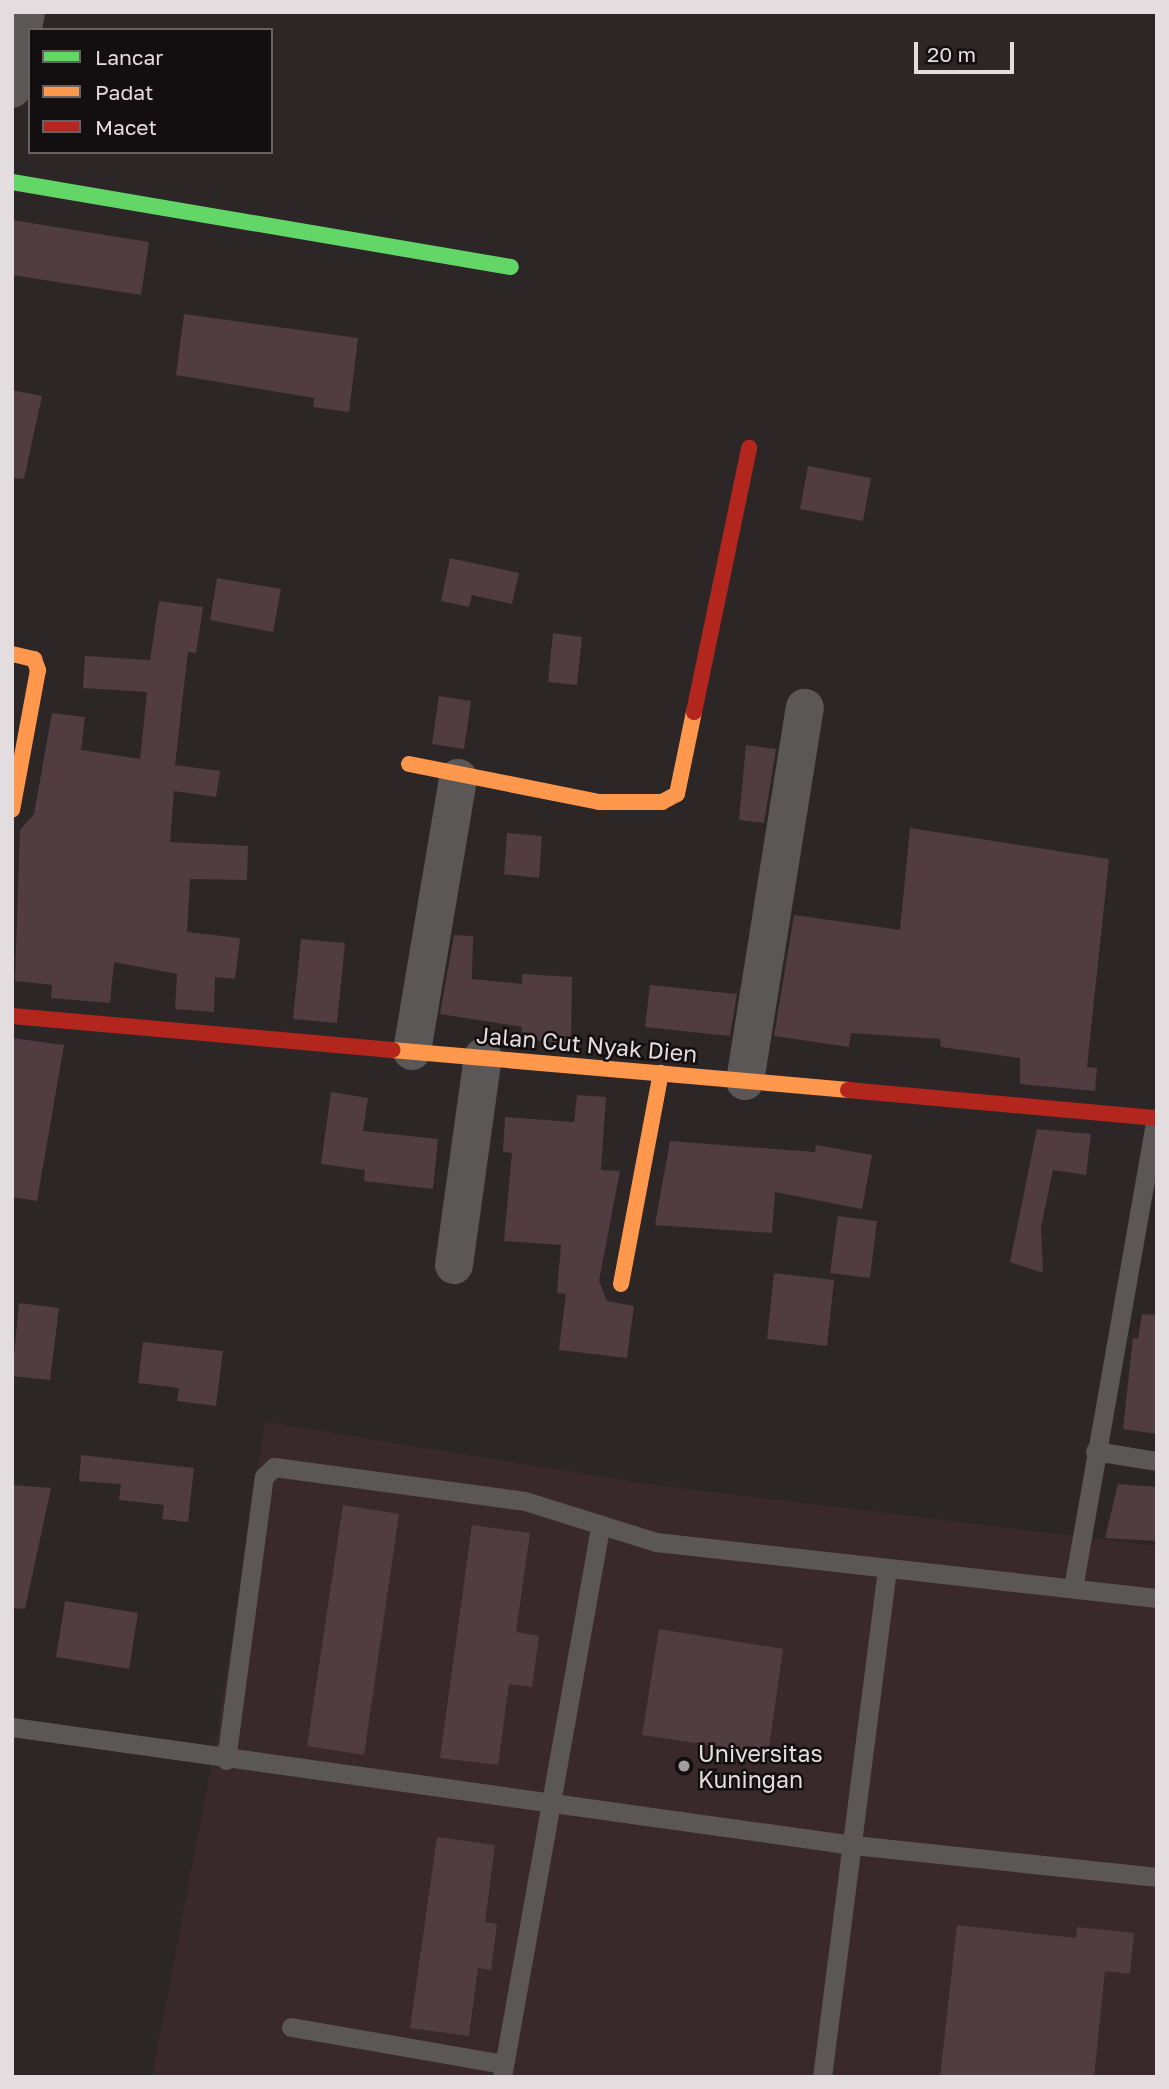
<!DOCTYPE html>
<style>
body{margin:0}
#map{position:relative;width:1169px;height:2089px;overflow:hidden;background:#2c2627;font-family:"Golos Text",sans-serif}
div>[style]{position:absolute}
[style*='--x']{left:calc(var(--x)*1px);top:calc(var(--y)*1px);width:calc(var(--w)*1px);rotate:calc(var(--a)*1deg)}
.built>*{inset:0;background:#39292d}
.building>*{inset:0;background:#513c42}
.lane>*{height:19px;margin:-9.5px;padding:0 9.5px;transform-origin:9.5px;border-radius:9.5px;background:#5b5757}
.street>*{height:38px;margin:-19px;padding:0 19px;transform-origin:19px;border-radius:19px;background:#5b5757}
.fast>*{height:16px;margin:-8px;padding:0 8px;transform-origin:8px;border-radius:8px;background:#63d668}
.slow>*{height:16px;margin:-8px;padding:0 8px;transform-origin:8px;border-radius:8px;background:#ff974d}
.jam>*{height:16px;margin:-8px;padding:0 8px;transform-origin:8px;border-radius:8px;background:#b3261e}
.dots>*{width:19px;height:19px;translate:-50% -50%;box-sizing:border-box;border:4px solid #130e0f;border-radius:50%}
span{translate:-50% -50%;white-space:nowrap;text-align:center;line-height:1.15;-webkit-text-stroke:5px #130e0f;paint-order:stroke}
.street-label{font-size:23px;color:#e4dddf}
.poi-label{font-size:23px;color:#e4dddf}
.left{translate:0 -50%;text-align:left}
.frame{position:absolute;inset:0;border:14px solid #e4dddf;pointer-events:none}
.legend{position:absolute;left:28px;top:28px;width:245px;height:126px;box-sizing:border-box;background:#130e0f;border:2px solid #676162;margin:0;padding:9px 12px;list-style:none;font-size:21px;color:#e4dddf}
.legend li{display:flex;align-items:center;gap:14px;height:35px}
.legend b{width:35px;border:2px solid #676162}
.scale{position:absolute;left:914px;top:42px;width:100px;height:32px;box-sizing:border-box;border:4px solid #e4dddf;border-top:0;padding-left:9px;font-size:21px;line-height:24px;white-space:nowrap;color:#e4dddf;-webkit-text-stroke:5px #130e0f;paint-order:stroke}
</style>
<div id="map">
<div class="built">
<div style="clip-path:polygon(265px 1422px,646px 1484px,1157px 1546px,1157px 2077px,152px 2077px,218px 1730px)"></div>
</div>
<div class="building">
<div style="clip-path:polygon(12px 220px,149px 242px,141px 295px,12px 275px)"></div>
<div style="clip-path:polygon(184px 314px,358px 338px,349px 412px,313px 407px,314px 398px,176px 375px)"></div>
<div style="clip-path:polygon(12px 390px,42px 396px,24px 479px,12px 478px)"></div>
<div style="clip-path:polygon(808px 466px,871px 478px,863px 521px,800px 509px)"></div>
<div style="clip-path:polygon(450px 558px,519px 573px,512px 604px,472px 595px,469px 607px,441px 601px)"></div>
<div style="clip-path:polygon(217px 578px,281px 589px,273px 632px,210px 620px)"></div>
<div style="clip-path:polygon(159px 601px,203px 607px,196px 653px,188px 652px,175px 765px,220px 771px,216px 797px,174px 791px,170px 842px,248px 846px,247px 880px,190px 879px,187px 932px,240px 938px,235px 979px,215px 977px,214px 1012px,175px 1009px,177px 974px,114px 962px,110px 1003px,51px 998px,52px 985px,15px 981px,20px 830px,34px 814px,52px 713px,85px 717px,81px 750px,140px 759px,147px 692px,83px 688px,85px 656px,150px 660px)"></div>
<div style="clip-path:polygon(553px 633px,582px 637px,577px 685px,548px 682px)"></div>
<div style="clip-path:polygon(439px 696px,471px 701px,464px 749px,432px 744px)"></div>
<div style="clip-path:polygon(746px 745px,776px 749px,764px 823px,739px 820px)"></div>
<div style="clip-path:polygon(910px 828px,1109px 859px,1087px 1067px,1097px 1068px,1095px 1091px,1020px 1084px,1020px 1058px,941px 1047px,940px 1039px,851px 1033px,849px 1047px,774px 1036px,794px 915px,900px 930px)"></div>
<div style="clip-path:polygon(507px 833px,542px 836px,539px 878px,504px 874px)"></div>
<div style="clip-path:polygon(454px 935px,473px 936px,472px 979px,522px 984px,522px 974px,572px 977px,571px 1044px,521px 1039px,522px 1027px,440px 1014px)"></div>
<div style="clip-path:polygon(301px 939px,345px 943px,337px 1023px,293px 1019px)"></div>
<div style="clip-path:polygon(650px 985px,737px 994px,730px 1036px,645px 1027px)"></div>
<div style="clip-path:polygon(12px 1038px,64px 1045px,37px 1201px,12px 1197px)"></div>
<div style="clip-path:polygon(331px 1092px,368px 1098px,363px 1131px,438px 1139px,433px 1189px,364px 1181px,365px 1170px,321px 1164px)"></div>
<div style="clip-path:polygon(577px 1095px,606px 1097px,601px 1170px,620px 1171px,599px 1281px,607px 1301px,634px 1306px,627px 1358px,559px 1350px,566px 1294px,557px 1293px,561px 1245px,504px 1241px,512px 1153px,503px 1152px,505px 1117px,574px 1122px)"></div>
<div style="clip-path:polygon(1037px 1129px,1091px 1134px,1086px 1175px,1053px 1170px,1041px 1227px,1043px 1273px,1010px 1262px)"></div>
<div style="clip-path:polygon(670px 1141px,815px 1152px,816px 1145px,872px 1155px,862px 1209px,775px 1192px,772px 1233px,655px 1225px)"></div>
<div style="clip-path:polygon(838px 1216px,877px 1221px,870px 1278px,830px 1273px)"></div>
<div style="clip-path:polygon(774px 1273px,834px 1280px,827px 1346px,767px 1339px)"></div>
<div style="clip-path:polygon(19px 1303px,59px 1308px,50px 1380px,12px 1376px)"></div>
<div style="clip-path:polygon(1142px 1314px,1157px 1315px,1157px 1434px,1123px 1429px,1133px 1338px,1138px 1339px)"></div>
<div style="clip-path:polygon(143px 1342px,223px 1351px,216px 1406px,177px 1401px,179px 1388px,138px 1383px)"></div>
<div style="clip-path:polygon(81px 1455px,194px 1468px,188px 1522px,162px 1519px,164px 1505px,119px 1500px,121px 1484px,79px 1481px)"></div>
<div style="clip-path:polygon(1118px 1484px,1157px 1487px,1157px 1541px,1105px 1538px)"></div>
<div style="clip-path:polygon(12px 1485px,51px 1488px,25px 1609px,12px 1608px)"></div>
<div style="clip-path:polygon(343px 1505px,399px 1514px,364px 1755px,307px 1746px)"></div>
<div style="clip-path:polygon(472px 1525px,530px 1533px,516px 1632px,539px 1636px,532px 1687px,509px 1684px,498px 1765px,440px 1758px)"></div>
<div style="clip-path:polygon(65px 1601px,138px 1613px,129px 1669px,56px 1657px)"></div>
<div style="clip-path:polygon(659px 1629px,783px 1649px,768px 1754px,642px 1735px)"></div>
<div style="clip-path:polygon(437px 1837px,495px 1845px,485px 1922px,497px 1924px,491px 1970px,478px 1968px,469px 2036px,410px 2028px)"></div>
<div style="clip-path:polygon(957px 1925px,1076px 1938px,1077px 1927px,1134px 1933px,1130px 1974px,1105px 1971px,1094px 2077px,940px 2077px)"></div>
</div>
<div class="lane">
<div style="--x:1095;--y:1451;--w:63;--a:9.2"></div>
<div style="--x:1073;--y:1588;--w:477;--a:-80"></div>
<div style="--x:12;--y:1727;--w:849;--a:7.99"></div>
<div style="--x:853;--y:1845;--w:306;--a:6"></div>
<div style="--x:226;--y:1760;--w:286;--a:-82.4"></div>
<div style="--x:264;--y:1477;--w:14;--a:-45"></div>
<div style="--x:274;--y:1467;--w:253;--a:7.7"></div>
<div style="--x:525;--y:1501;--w:137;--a:17.4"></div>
<div style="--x:656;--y:1542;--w:504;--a:6.38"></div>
<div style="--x:291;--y:2027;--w:215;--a:9.9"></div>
<div style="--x:502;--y:2077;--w:558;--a:-79.88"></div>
<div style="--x:822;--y:2077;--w:512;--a:-82.71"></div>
</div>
<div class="street">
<div style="--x:12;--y:89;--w:78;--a:-79.7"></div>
<div style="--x:412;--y:1051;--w:277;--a:-80.4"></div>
<div style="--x:745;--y:1081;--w:378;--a:-80.9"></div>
<div style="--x:454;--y:1265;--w:210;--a:-82.1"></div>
</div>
<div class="fast">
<div style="--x:12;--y:182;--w:506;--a:9.67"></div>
</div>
<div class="slow">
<div style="--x:12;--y:654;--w:23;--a:13"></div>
<div style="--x:34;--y:659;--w:12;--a:70"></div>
<div style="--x:38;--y:670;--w:142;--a:100.5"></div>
<div style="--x:409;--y:764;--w:194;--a:11.3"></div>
<div style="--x:599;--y:802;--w:63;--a:0"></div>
<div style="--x:662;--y:802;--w:17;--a:-28"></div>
<div style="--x:677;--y:794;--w:84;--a:-78.3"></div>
<div style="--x:392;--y:1050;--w:458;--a:5"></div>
<div style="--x:621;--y:1284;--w:215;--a:-79.3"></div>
</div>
<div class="jam">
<div style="--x:694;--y:712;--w:270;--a:-78.2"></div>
<div style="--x:12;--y:1016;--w:382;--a:5.1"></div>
<div style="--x:848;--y:1090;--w:310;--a:5.2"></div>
</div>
<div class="dots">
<div style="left:684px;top:1766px;background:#a49d9f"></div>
</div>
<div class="street-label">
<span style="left:587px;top:1044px;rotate:5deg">Jalan Cut Nyak Dien</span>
</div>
<div class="poi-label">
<span class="left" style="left:698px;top:1766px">Universitas<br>Kuningan</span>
</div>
<div class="frame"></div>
<ul class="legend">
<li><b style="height:9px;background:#63d668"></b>Lancar</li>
<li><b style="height:9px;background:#ff974d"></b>Padat</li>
<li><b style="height:9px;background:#b3261e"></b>Macet</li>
</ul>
<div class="scale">20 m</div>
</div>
